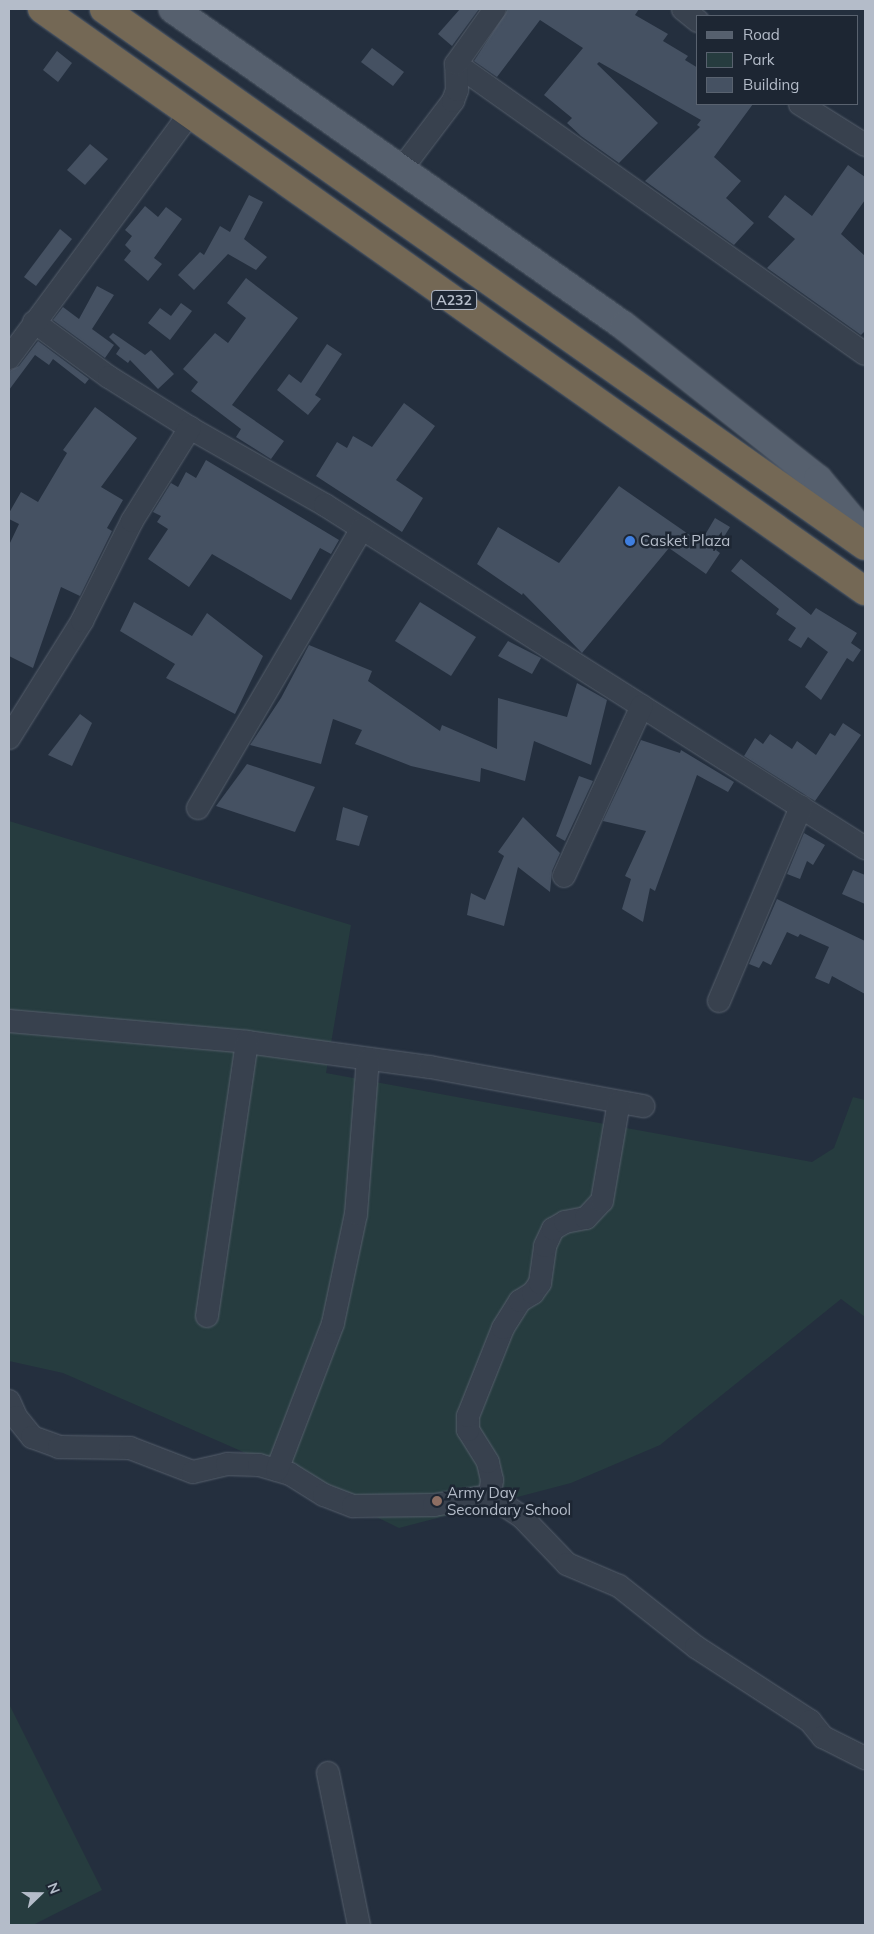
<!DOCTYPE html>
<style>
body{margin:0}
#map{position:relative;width:874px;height:1934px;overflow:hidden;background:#242f3e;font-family:Mulish,sans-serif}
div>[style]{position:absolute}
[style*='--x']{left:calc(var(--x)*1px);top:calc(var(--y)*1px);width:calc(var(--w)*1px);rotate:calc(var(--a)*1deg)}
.green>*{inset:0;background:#263c3f}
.building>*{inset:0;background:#455162}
.roads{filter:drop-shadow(0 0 1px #565f6c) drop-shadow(0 0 1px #565f6c)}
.minor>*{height:22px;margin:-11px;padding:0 11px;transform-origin:11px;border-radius:11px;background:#38414e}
.major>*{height:28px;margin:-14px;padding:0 14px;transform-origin:14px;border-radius:14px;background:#56606e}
.highway>*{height:28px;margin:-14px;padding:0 14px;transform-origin:14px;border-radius:14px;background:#746855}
.dots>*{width:14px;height:14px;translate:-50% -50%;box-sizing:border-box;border:2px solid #1d2633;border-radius:50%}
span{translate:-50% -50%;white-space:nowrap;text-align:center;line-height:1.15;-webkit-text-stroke:5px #1d2633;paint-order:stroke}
.shield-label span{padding:1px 4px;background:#1d2633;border:1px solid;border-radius:4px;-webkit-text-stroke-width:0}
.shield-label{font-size:14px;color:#b4bcc9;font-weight:700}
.poi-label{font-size:15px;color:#b4bcc9}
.left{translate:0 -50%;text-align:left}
.frame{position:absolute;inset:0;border:10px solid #b4bcc9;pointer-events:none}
.legend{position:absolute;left:696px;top:15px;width:162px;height:90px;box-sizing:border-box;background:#1d2633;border:1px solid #59626f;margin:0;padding:6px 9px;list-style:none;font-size:15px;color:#b4bcc9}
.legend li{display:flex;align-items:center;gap:10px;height:25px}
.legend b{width:25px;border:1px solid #59626f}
.north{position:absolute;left:15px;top:1869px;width:50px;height:50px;-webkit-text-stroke:4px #1d2633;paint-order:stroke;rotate:68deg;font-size:14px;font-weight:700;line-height:20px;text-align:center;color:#b4bcc9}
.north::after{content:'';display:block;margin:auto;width:18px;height:22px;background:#b4bcc9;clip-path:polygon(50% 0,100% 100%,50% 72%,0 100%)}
</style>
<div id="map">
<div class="green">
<div style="clip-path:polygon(9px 821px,351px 925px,326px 1073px,812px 1162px,834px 1148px,853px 1097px,865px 1100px,865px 1317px,841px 1299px,660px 1445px,571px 1483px,399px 1528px,241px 1451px,63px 1373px,9px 1361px)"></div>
<div style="clip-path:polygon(9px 1704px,102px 1890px,33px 1925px,9px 1925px)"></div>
</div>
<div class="building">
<div style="clip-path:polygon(460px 9px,479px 9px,452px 46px,438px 34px)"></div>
<div style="clip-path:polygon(508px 9px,639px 9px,635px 15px,668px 34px,663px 41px,688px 56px,685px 60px,698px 68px,698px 104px,753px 104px,714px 157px,741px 181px,726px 198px,754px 223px,734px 245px,645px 181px,700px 127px,697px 125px,701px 120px,599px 62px,597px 64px,658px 123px,619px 163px,581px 136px,567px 123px,572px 118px,544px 95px,583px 48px,540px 20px,497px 77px,474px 61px)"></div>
<div style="clip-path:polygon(372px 48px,404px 72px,393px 86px,361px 62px)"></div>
<div style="clip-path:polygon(57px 51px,72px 63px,58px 82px,43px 70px)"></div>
<div style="clip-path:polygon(90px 144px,108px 159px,85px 185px,67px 170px)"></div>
<div style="clip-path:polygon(848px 165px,865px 177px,865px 200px,841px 234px,865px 256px,865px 331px,861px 335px,767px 268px,795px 239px,768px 217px,785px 195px,812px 216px)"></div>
<div style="clip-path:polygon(249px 195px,263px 202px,244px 239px,267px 257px,256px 270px,228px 254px,194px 290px,178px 275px,200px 252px,204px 255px,220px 226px,230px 232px)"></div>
<div style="clip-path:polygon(145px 206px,158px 217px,166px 207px,182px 219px,154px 258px,162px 264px,148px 281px,124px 260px,131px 251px,125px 245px,132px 236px,125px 230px)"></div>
<div style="clip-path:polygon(60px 229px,72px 239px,36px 286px,24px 277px)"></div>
<div style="clip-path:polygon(246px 278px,298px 318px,232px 405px,284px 441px,271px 459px,236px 437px,241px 429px,191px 391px,198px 382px,183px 369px,215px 333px,228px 343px,246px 318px,227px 303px)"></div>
<div style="clip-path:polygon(97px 286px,114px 295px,92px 329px,114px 345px,105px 358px,53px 320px,63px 307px,79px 319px)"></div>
<div style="clip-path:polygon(181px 303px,192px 311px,170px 340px,148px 323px,160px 308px,171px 316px)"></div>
<div style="clip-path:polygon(113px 333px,145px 355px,151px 350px,174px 374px,158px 389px,130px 360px,128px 363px,116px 354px,120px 348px,109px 337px)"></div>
<div style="clip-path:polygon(38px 341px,89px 379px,85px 384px,53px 359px,49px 365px,35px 355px,9px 390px,9px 371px,19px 366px)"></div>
<div style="clip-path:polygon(327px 344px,342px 354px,315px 395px,321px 399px,308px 415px,277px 390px,289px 374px,301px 383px)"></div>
<div style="clip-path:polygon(404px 403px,435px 426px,396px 480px,423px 498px,402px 532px,316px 476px,337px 442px,347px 448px,353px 436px,372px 447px)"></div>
<div style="clip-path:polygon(95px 407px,137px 438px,101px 487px,123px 500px,107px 528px,112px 531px,80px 596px,61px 587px,33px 668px,9px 656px,9px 545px,19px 524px,9px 519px,9px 513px,21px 492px,38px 502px,67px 453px,63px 450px)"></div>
<div style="clip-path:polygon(206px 460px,339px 540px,331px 554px,320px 548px,291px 600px,212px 554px,189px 587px,148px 559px,168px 529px,157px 522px,161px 516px,153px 512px,171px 483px,178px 487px,186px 472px,196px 478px)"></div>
<div style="clip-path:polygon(619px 486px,694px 538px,696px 536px,702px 540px,715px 518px,730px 527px,716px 550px,720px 553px,706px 574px,669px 548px,582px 653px,523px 593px,522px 595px,477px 564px,498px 527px,559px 563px)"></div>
<div style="clip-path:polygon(741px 559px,811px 615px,816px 608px,857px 633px,851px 643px,861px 650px,853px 662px,847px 658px,821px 700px,805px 687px,828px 652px,808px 637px,801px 648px,788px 640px,796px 628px,776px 614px,779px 609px,731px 571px)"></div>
<div style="clip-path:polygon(134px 602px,192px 636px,207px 613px,263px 656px,235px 714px,166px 678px,175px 664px,120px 631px)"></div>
<div style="clip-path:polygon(420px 602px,476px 637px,451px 676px,395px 641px)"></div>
<div style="clip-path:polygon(508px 641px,541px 658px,532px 674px,498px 656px)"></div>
<div style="clip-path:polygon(309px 645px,372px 671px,368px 681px,440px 731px,442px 725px,497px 749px,498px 698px,567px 717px,577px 683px,607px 700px,591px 765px,534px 741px,525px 781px,481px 768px,480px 782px,411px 766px,355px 744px,362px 730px,333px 719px,321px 764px,250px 745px,281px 698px)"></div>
<div style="clip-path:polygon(80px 714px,92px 723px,72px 766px,48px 755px)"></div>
<div style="clip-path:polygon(843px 723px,861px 735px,815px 801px,744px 756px,755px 738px,763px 744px,770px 734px,792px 749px,797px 741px,816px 755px,830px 733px,835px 736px)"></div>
<div style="clip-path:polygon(641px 740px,680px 753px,681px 750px,734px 782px,728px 792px,697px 775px,655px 891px,650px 888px,643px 922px,622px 909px,631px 879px,625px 876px,646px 831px,603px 821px)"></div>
<div style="clip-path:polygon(247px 764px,315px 787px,295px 832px,216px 806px)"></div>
<div style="clip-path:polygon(579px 776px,593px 781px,565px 841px,556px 836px)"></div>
<div style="clip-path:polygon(343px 807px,368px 816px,359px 846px,336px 840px)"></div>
<div style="clip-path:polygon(523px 817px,560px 853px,552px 871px,550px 892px,518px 867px,504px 926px,467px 915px,471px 893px,485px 900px,504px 856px,498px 852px)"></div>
<div style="clip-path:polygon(804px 833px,825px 845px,813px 865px,807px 861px,800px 879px,787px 874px)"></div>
<div style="clip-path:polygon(853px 870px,865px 875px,865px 904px,842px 894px)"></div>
<div style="clip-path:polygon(777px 899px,865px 941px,865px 994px,832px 976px,829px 984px,815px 978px,829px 947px,800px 934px,798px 937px,787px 932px,771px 965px,763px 961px,759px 968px,749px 964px)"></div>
</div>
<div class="roads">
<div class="minor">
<div style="--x:683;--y:9;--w:19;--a:39"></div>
<div style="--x:456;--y:64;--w:501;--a:35.34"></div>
<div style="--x:800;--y:104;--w:77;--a:32.2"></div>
<div style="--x:400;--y:171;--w:88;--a:-52.9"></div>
<div style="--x:453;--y:101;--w:12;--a:-70"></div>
<div style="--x:457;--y:90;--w:26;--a:-92"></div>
<div style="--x:456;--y:64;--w:67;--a:-54.7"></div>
<div style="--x:34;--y:322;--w:93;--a:36.3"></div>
<div style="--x:109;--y:377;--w:96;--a:32.2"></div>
<div style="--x:190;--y:428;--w:155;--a:29.7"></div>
<div style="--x:325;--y:505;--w:640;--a:32.42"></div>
<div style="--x:9;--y:358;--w:306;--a:-53.5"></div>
<div style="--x:9;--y:738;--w:138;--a:-58"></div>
<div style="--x:82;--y:621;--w:112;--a:-63.4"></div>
<div style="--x:132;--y:521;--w:110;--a:-58.1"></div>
<div style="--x:198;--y:808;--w:324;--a:-59.6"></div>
<div style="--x:564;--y:876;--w:187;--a:-65.4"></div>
<div style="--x:719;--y:1001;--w:211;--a:-67.1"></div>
<div style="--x:9;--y:1021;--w:239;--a:5"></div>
<div style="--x:247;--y:1042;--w:185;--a:7.8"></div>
<div style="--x:430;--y:1067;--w:217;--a:10.4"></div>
<div style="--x:207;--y:1316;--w:277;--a:-81.7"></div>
<div style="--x:9;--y:1401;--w:17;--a:66"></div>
<div style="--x:16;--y:1417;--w:26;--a:51"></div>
<div style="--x:32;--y:1437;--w:29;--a:20"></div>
<div style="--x:59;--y:1447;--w:71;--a:0.8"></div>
<div style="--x:130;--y:1448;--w:67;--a:20.9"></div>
<div style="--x:193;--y:1472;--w:35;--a:-13"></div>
<div style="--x:227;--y:1464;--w:32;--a:2"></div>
<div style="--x:259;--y:1465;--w:32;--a:16"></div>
<div style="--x:290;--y:1474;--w:40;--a:32"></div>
<div style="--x:324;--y:1495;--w:31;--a:21"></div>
<div style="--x:353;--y:1506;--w:81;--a:-0.7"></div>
<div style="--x:434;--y:1505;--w:57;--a:-9.1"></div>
<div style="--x:490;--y:1496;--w:38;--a:33"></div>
<div style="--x:522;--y:1517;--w:65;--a:46.2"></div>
<div style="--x:567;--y:1564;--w:56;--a:22.9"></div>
<div style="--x:619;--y:1586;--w:98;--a:38.4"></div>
<div style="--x:696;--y:1647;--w:136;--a:33"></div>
<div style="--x:810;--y:1721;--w:21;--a:51"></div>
<div style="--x:823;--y:1737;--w:47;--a:26.6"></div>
<div style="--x:277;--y:1470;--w:157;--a:-69.1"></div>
<div style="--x:333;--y:1323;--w:111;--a:-78.1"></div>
<div style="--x:356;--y:1214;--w:155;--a:-85.6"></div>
<div style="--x:490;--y:1496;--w:16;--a:-83"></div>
<div style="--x:492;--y:1480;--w:18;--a:-103"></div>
<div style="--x:488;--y:1462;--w:38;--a:-122"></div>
<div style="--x:468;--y:1430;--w:14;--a:-90"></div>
<div style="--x:468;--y:1416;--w:95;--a:-68.3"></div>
<div style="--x:503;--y:1328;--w:32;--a:-58"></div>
<div style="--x:520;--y:1301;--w:15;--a:-32"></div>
<div style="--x:533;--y:1293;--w:12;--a:-55"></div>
<div style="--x:540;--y:1283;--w:37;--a:-82"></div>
<div style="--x:545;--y:1246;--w:19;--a:-65"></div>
<div style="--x:553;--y:1229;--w:14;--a:-30"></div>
<div style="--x:565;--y:1222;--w:21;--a:-11"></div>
<div style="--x:586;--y:1218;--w:23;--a:-47"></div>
<div style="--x:602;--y:1201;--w:100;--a:-80.3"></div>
<div style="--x:328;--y:1773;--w:155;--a:78.5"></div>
</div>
<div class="major">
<div style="--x:173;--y:9;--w:551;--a:35.1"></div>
<div style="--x:624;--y:326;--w:247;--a:38.3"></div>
<div style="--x:818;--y:479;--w:73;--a:50"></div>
</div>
<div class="highway">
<div style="--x:42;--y:9;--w:1008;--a:35.27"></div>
<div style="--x:104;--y:9;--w:931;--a:35.21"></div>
</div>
</div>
<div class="dots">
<div style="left:630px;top:541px;background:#3f7fe0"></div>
<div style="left:437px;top:1501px;background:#8d6e63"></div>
</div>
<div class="shield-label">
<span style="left:454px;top:300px">A232</span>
</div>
<div class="poi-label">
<span class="left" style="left:640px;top:541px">Casket Plaza</span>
<span class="left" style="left:447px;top:1501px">Army Day<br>Secondary School</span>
</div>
<div class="frame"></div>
<ul class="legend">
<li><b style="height:6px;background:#56606e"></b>Road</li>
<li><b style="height:14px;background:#263c3f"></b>Park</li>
<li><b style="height:14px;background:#455162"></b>Building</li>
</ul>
<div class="north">N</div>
</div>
